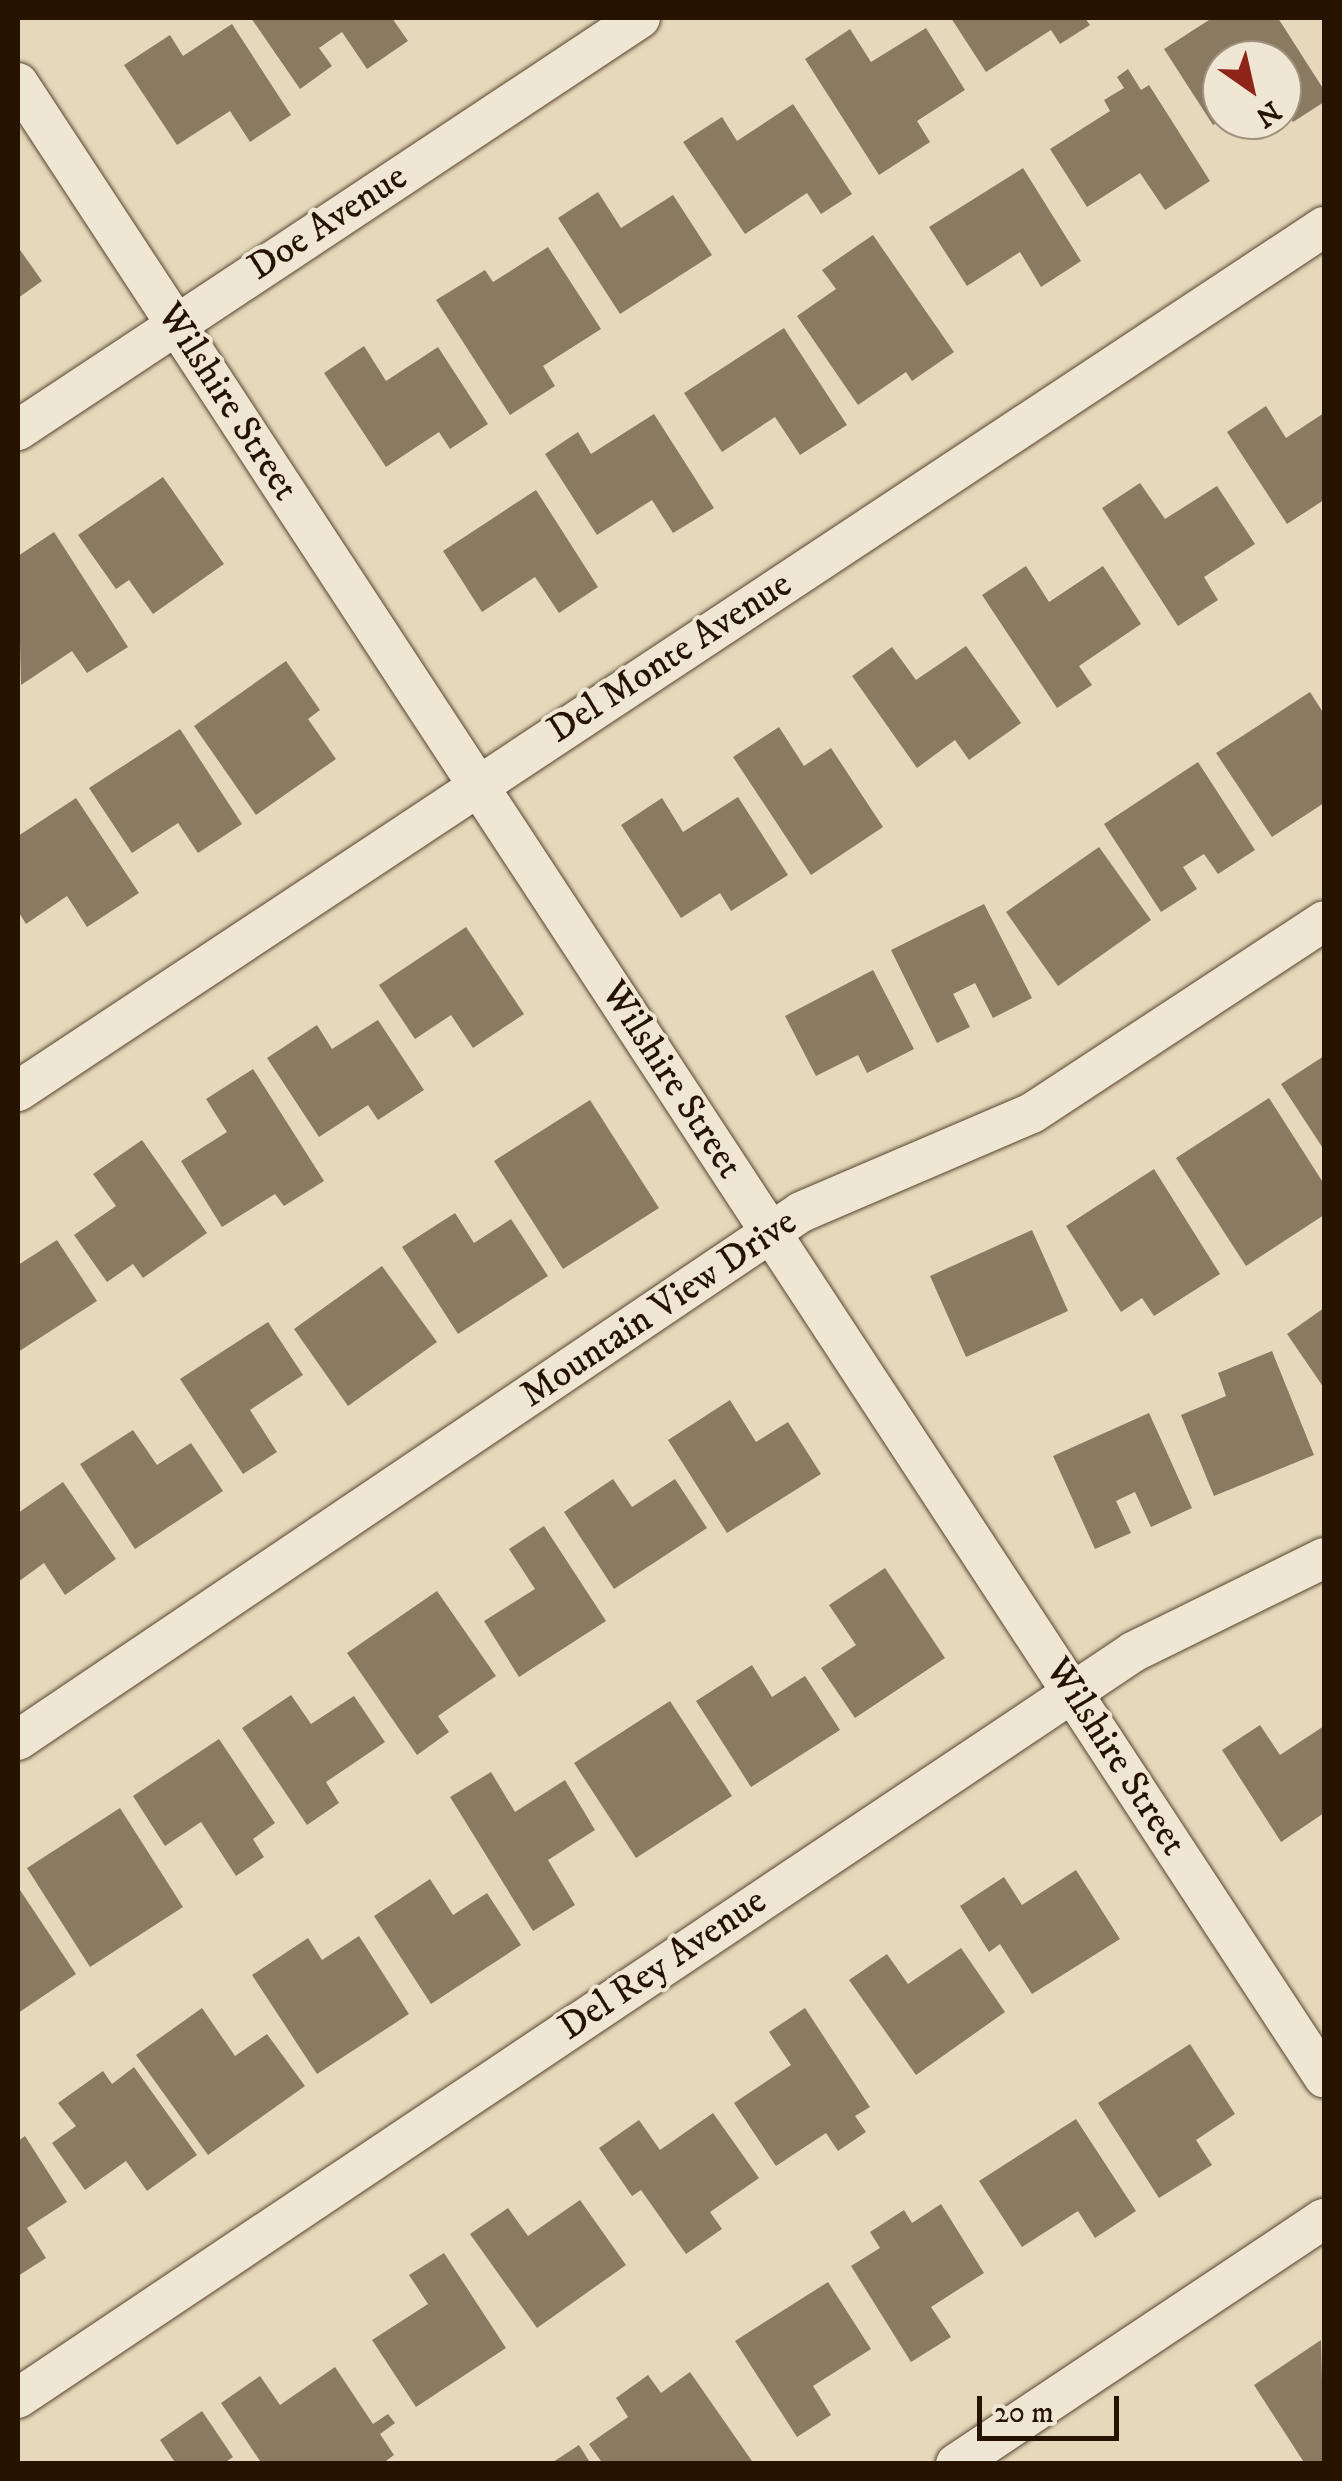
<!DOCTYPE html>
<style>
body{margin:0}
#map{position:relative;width:1342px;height:2481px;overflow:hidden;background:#e6d9bb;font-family:"IM FELL DW Pica",serif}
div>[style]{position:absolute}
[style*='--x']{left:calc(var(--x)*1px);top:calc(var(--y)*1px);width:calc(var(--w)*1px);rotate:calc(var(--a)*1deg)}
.building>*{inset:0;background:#8a7a61}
.roads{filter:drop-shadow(0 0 2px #57452f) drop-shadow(0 0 2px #57452f)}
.street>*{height:40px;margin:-20px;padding:0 20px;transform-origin:20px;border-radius:20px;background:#efe6d3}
span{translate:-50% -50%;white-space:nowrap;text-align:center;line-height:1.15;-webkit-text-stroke:8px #efe6d3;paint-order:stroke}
.street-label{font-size:38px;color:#271400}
.frame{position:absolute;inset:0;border:20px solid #271400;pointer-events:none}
.north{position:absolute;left:1202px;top:40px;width:100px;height:100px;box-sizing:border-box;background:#efe6d3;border:2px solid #9f927f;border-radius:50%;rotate:146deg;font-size:28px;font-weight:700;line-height:40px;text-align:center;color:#271400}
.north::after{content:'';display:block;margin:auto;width:35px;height:45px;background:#8f2418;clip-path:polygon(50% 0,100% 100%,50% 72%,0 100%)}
.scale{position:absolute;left:977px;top:2396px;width:142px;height:45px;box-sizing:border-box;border:5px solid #271400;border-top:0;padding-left:12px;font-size:30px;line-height:35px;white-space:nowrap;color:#271400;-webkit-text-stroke:8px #efe6d3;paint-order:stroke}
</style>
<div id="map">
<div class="building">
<div style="clip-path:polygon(251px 18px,392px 18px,408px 41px,367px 69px,342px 32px,319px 48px,332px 66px,300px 89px)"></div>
<div style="clip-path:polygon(951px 18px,1085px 18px,1090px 25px,1060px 44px,1051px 30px,986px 72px)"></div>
<div style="clip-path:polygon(1212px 18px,1278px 18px,1324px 90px,1324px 102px,1293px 122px,1282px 105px,1282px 60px,1222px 60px,1222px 120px,1213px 125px,1164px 49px)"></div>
<div style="clip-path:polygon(232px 24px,291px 115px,250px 142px,230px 111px,177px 145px,124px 65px,170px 35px,183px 56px)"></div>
<div style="clip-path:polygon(926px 28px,965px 90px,917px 121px,930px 142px,879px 175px,805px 59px,850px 29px,871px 62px)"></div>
<div style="clip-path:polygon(1128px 69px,1141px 90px,1149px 85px,1210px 181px,1165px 210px,1140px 173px,1087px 207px,1050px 149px,1110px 111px,1104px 100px,1124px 88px,1117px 77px)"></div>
<div style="clip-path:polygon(793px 104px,852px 194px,821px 214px,807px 193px,745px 234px,683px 142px,722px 117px,737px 141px)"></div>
<div style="clip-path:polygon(1023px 168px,1081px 261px,1041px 287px,1020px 252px,967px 286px,929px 227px)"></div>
<div style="clip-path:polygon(598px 192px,621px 228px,673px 195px,712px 255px,620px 314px,558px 218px)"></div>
<div style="clip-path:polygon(873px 235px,954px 352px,912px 381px,906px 372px,858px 405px,797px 316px,836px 289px,822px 270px)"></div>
<div style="clip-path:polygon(18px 247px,42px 281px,18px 298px)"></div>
<div style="clip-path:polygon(548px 247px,601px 329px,543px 366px,555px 386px,510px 415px,436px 300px,485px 270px,493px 282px)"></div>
<div style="clip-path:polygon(784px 328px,847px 425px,800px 455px,775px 417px,722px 452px,684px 393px)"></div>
<div style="clip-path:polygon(364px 346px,386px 381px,438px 347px,488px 424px,450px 449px,439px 432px,386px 467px,324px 373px)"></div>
<div style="clip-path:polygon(1266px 406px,1286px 438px,1324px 413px,1324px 500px,1287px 524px,1227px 432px)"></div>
<div style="clip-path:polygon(654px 414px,714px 508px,673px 533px,652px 500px,597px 535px,545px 454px,578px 432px,591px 454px)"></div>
<div style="clip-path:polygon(163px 477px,224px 564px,153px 614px,129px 580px,116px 589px,78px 535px)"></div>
<div style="clip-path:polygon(1140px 483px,1165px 519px,1217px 486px,1255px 544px,1204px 577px,1218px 600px,1178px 626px,1102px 508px)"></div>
<div style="clip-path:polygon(536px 490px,598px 587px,559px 613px,535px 577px,482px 612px,443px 551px)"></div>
<div style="clip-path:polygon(54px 532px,128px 647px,87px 673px,72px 651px,21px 685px,18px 556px)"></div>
<div style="clip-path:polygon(1026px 566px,1049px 602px,1103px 566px,1141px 624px,1079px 666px,1092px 685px,1057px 708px,982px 595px)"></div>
<div style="clip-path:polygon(966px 646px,1021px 723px,969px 760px,955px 740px,917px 768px,852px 676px,892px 647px,916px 680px)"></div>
<div style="clip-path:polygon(286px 661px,320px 710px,308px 719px,336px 759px,256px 815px,194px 726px)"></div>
<div style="clip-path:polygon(1310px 692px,1324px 714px,1324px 803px,1272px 837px,1216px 753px)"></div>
<div style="clip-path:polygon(779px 727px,804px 766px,831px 748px,883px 827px,811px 875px,733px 757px)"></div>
<div style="clip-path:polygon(180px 729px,242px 824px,198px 853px,178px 823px,132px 853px,89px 788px)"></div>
<div style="clip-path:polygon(1198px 762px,1255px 850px,1218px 874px,1204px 854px,1183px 867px,1197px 889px,1161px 912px,1104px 824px)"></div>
<div style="clip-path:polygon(738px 797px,788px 875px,731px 911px,720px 893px,681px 918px,621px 825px,662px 798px,683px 832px)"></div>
<div style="clip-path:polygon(76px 798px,139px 893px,87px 927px,67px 896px,26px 924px,18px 911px,18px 836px)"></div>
<div style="clip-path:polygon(1099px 847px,1151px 920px,1058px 986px,1006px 912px)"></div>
<div style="clip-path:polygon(984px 904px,1032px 998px,993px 1018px,975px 983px,953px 994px,970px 1027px,937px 1043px,891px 950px)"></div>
<div style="clip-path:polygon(466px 927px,524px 1014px,473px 1048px,451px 1015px,415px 1039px,379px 985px)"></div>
<div style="clip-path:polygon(873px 970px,914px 1049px,867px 1073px,858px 1055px,816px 1076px,785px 1016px)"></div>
<div style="clip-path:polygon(378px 1020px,424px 1090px,378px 1120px,368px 1105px,319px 1137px,267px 1058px,317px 1025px,332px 1049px)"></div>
<div style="clip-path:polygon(1324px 1056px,1324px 1150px,1281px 1084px)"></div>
<div style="clip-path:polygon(253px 1069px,324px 1181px,284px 1206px,275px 1194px,222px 1227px,181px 1161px,227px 1132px,206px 1099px)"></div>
<div style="clip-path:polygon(1269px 1098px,1324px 1184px,1324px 1215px,1246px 1266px,1176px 1158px)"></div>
<div style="clip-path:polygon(590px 1100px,659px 1208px,563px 1269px,494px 1161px)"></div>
<div style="clip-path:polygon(142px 1140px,207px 1233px,143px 1278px,133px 1264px,107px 1282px,74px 1235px,116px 1206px,93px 1174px)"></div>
<div style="clip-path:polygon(1154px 1169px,1220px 1274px,1154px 1316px,1142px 1298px,1121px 1312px,1066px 1226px)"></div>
<div style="clip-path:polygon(455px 1213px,474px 1243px,511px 1219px,548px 1276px,458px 1334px,402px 1247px)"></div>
<div style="clip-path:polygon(1032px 1230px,1068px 1311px,966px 1357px,930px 1276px)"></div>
<div style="clip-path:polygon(57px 1240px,97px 1301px,18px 1352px,18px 1265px)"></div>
<div style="clip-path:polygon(382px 1266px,437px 1342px,348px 1406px,294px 1329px)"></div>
<div style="clip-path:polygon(1324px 1308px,1324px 1388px,1287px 1334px)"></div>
<div style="clip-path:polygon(268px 1322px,303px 1375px,250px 1410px,277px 1452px,243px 1474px,180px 1379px)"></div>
<div style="clip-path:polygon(1272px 1351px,1314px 1455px,1214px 1496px,1181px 1415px,1226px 1396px,1218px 1373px)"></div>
<div style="clip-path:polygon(730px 1400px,756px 1442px,788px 1422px,821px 1474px,727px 1533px,668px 1440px)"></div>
<div style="clip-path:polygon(1149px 1413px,1192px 1508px,1151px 1527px,1135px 1492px,1116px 1501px,1131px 1533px,1095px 1549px,1053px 1456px)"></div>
<div style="clip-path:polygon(133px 1430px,157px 1465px,191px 1443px,223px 1491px,135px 1549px,80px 1464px)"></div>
<div style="clip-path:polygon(613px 1479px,632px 1507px,675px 1479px,707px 1528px,614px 1589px,564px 1512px)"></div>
<div style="clip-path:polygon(63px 1482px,116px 1559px,65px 1595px,44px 1563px,18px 1582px,18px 1513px)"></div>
<div style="clip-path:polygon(544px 1526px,606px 1621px,519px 1677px,484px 1621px,535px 1589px,509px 1549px)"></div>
<div style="clip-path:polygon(885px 1568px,945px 1658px,855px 1718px,821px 1668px,856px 1645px,829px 1605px)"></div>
<div style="clip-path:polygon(437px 1591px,496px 1676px,438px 1716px,449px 1732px,417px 1755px,347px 1653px)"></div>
<div style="clip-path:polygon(752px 1665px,772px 1697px,805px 1676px,840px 1730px,751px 1787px,696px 1701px)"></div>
<div style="clip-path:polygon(291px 1695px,311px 1724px,354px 1696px,385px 1742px,326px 1782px,339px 1803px,307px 1825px,242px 1728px)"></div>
<div style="clip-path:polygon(670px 1701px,732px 1796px,636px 1858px,574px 1763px)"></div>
<div style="clip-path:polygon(1260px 1725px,1280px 1755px,1324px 1726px,1324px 1813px,1281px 1842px,1222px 1750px)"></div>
<div style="clip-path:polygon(219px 1739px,275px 1823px,253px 1839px,264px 1857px,236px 1876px,201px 1822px,165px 1846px,133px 1796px)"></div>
<div style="clip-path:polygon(491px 1772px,515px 1812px,565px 1780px,595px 1830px,548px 1860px,575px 1905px,533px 1931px,450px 1797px)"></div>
<div style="clip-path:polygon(120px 1808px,183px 1907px,90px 1967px,27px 1868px)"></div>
<div style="clip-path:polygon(1076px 1870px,1120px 1939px,1032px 1994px,1000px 1944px,989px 1952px,960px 1906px,1004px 1877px,1022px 1905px)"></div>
<div style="clip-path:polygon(430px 1879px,453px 1915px,487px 1893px,521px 1945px,431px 2004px,374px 1916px)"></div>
<div style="clip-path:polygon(18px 1887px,76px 1974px,18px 2013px)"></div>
<div style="clip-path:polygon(359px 1936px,409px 2014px,317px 2074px,252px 1975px,308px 1938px,322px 1960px)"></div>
<div style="clip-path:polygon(961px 1948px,1005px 2012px,916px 2075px,849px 1980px,887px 1954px,908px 1984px)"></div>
<div style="clip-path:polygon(202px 2008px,235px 2056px,267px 2034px,305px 2086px,208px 2155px,136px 2055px)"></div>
<div style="clip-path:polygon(805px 2008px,870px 2107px,855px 2116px,866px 2132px,838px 2151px,826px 2133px,776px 2166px,734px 2103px,791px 2065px,769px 2032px)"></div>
<div style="clip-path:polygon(1190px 2044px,1235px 2114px,1196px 2140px,1212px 2165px,1159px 2198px,1098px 2103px)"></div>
<div style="clip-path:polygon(134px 2067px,197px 2155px,147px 2191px,126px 2161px,85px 2190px,52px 2143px,76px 2126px,58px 2103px,103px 2071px,112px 2084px)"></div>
<div style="clip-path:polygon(713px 2113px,759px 2178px,710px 2212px,722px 2229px,686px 2254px,641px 2190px,632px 2196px,599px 2148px,639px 2120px,660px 2150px)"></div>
<div style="clip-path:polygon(1076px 2119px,1136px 2211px,1095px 2238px,1078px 2211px,1022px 2247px,979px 2181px)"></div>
<div style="clip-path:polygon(25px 2136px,67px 2202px,27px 2228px,46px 2258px,18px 2276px,18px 2141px)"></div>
<div style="clip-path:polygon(580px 2200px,626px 2265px,537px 2328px,470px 2234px,508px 2208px,528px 2236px)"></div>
<div style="clip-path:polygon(941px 2204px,984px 2273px,931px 2307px,951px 2337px,911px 2362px,851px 2266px,880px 2248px,870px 2232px,904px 2210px,912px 2223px)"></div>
<div style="clip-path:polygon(444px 2253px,506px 2348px,416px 2407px,372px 2340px,428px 2304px,409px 2275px)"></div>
<div style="clip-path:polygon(828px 2282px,871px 2349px,813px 2386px,831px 2415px,797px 2437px,735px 2341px)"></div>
<div style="clip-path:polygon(1321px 2340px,1324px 2464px,1305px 2464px,1254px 2385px)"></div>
<div style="clip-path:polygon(335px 2367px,373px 2424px,388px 2414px,395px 2423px,380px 2434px,394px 2455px,382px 2464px,262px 2464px,221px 2403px,260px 2376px,280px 2405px)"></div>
<div style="clip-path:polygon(690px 2372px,754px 2464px,603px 2464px,589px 2444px,628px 2417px,616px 2398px,648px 2375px,661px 2393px)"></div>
<div style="clip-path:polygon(202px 2411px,233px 2457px,223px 2464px,176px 2464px,160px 2440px)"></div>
<div style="clip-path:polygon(579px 2445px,591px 2464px,550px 2464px)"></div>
</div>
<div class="roads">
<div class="street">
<div style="--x:18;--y:83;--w:2384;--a:56.78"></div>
<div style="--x:18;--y:430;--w:746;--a:-33.52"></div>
<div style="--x:18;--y:1091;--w:1566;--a:-33.49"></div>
<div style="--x:18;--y:1740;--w:944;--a:-33.99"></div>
<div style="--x:801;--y:1212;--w:251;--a:-23.2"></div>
<div style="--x:1032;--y:1113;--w:349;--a:-33.3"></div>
<div style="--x:18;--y:2398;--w:1342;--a:-33.78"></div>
<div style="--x:1133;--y:1652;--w:213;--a:-26.2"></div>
<div style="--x:956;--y:2464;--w:442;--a:-33.7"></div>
</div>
</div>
<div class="street-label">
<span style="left:328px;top:223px;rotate:-33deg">Doe Avenue</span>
<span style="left:227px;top:402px;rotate:57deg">Wilshire Street</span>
<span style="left:670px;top:658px;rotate:-33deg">Del Monte Avenue</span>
<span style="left:671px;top:1080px;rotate:57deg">Wilshire Street</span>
<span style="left:659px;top:1309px;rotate:-34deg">Mountain View Drive</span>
<span style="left:1115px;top:1757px;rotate:57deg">Wilshire Street</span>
<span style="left:663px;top:1965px;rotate:-34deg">Del Rey Avenue</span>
</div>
<div class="frame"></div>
<div class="north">N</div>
<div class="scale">20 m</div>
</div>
